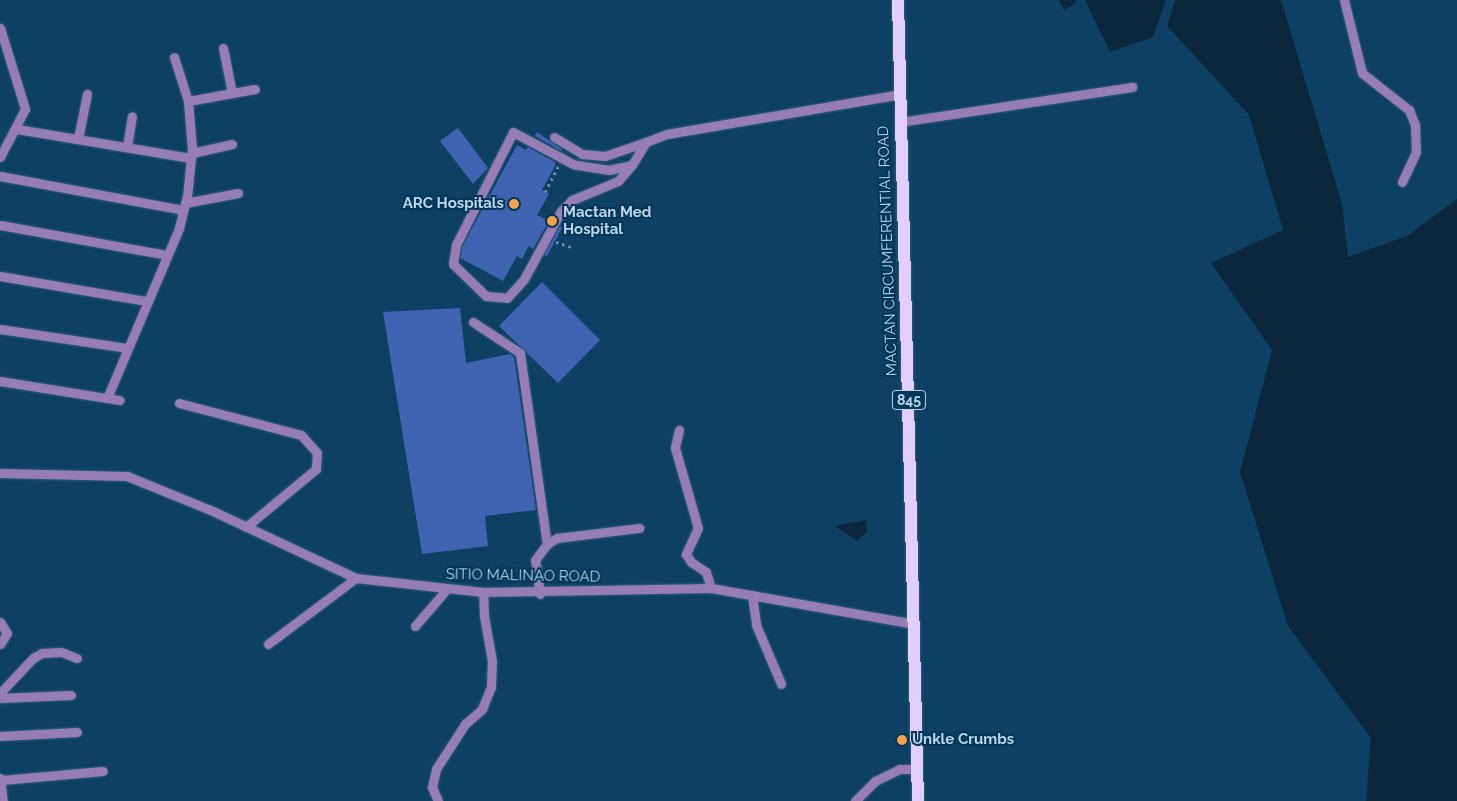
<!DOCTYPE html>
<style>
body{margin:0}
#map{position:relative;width:1457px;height:801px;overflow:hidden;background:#0e4063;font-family:Raleway,sans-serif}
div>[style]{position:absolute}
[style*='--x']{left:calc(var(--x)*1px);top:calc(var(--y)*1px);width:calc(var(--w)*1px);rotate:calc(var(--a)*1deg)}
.water>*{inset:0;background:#0b273c}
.building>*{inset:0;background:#4164b2}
.path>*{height:2.5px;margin-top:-1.25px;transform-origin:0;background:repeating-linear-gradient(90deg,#6c91ac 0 2.5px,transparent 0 6.5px)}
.roads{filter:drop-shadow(0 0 1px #315e7e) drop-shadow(0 0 1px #315e7e)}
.minor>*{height:9px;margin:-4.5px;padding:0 4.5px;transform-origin:4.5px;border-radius:4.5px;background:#967eb5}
.major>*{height:12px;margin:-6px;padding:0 6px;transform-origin:6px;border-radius:6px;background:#e1cefc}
.dots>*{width:14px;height:14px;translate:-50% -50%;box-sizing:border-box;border:2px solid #003658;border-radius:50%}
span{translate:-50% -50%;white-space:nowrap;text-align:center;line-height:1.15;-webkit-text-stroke:4px #003658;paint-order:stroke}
.shield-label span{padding:1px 4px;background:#003658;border:1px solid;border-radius:4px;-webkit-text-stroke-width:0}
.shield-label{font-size:14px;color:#bdd6eb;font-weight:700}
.poi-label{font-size:15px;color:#bdd6eb;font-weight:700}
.right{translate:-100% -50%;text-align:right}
.left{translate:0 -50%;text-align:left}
.street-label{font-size:15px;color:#bdd6eb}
</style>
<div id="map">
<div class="water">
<div style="clip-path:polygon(1059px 0,1075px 0,1076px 3px,1064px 10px)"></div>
<div style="clip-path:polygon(1085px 0,1166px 0,1153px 37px,1110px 52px)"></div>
<div style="clip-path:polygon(1175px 0,1281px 0,1342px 204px,1348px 257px,1407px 236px,1457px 199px,1457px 801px,1366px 801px,1371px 738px,1288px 626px,1240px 472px,1272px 350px,1211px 263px,1283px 230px,1249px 115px,1167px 26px)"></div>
<div style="clip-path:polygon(866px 520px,867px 532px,857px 541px,835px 526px)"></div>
</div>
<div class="building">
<div style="clip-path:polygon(458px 128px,488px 168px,473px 184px,440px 141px)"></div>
<div style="clip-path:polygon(537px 132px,562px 149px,561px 151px,535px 136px)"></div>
<div style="clip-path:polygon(517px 145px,526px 150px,528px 147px,555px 162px,555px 166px,542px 190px,549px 194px,537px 215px,549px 221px,533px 249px,529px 246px,522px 259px,517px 256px,503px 281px,460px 258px,462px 247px)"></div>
<div style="clip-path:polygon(560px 226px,562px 228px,547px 256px,544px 255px)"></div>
<div style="clip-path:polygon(542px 282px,600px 340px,558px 383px,499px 326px)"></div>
<div style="clip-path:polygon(460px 308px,466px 363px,510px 354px,514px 357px,536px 510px,485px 516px,488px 546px,422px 554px,383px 312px)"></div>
</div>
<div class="path">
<div style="--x:545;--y:192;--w:29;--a:-63"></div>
<div style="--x:556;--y:242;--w:19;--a:18"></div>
</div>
<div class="roads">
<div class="minor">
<div style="--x:1344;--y:0;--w:75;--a:76.1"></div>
<div style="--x:1362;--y:73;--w:60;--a:38.2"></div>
<div style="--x:1409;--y:110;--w:16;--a:68"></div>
<div style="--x:1415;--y:125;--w:27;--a:88"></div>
<div style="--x:1416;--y:152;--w:33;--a:115"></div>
<div style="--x:0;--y:28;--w:85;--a:72.8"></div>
<div style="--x:25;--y:109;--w:54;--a:117.5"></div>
<div style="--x:223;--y:48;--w:46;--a:78.7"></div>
<div style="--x:188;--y:101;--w:68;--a:-10.2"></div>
<div style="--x:900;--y:122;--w:235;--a:-8.6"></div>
<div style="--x:17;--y:129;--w:176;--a:9.5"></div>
<div style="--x:554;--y:137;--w:33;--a:31"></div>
<div style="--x:582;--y:154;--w:23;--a:5"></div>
<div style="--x:605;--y:156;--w:43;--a:-18.9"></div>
<div style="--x:78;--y:139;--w:46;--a:-78.7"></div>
<div style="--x:127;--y:147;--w:31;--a:-81"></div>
<div style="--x:192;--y:153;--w:41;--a:-12.7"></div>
<div style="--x:632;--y:165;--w:24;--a:168"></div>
<div style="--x:609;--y:170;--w:36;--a:-171"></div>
<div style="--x:573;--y:164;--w:68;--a:-151.9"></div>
<div style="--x:513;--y:132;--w:127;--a:116.8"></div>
<div style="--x:456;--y:245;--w:19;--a:99"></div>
<div style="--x:453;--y:264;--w:46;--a:44.1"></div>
<div style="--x:486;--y:296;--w:21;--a:5"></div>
<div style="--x:507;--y:298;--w:25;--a:-48"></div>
<div style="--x:524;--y:279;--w:77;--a:-61.4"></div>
<div style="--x:561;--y:211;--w:16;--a:-45"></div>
<div style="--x:572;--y:200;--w:50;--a:-22.4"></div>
<div style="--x:618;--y:181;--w:21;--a:-49"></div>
<div style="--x:632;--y:165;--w:27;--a:-59"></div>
<div style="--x:646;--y:142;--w:22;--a:-21"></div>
<div style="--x:667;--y:134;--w:236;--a:-9.7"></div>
<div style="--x:0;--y:176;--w:186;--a:10.5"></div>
<div style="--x:185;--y:203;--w:54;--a:-10.7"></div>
<div style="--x:0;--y:225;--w:169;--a:10.2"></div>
<div style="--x:0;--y:276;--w:149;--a:9.7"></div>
<div style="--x:473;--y:322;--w:56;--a:33.4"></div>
<div style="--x:520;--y:353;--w:193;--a:82"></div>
<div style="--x:0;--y:329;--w:128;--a:8.5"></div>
<div style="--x:0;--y:381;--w:121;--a:9.1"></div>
<div style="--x:107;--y:398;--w:185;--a:-67"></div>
<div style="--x:179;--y:228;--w:32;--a:-76"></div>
<div style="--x:187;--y:197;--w:48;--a:-84.1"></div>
<div style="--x:192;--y:149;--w:48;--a:-94.8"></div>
<div style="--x:188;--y:101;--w:46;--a:-107.7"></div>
<div style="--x:179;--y:403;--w:126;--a:14.7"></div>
<div style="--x:301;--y:435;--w:24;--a:48"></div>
<div style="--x:317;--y:453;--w:16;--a:94"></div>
<div style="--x:316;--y:469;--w:91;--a:140.4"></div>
<div style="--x:679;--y:430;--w:18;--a:103"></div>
<div style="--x:675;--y:448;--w:83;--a:74"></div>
<div style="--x:698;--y:528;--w:29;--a:115"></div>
<div style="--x:686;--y:554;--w:9;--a:58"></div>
<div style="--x:691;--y:562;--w:18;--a:34"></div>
<div style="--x:706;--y:572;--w:17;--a:73"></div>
<div style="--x:0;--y:473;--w:127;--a:1.4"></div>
<div style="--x:127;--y:476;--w:95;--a:22.2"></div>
<div style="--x:215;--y:512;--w:156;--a:25.1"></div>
<div style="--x:356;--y:578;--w:128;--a:6.3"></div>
<div style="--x:483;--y:592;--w:228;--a:-1"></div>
<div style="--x:711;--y:588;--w:207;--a:10"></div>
<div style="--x:540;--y:594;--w:34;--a:-98"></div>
<div style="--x:535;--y:560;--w:20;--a:-53"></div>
<div style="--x:547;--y:544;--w:12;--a:-31"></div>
<div style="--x:557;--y:538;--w:83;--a:-7"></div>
<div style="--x:752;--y:595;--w:30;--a:82"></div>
<div style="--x:756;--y:625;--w:64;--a:67"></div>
<div style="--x:0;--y:622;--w:13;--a:58"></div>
<div style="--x:7;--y:633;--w:13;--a:122"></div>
<div style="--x:415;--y:626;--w:48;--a:-49.3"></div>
<div style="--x:268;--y:644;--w:110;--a:-36.9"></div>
<div style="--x:0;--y:693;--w:48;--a:-46.7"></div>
<div style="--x:33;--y:658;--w:10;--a:-29"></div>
<div style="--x:42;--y:653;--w:19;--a:-3"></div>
<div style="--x:61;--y:652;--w:17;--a:21"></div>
<div style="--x:0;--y:698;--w:71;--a:-2.4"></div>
<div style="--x:0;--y:736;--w:77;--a:-3"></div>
<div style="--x:0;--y:778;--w:23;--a:83"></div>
<div style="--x:2;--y:780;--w:101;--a:-5.1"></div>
<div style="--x:438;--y:801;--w:15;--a:-113"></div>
<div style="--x:432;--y:787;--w:18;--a:-77"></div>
<div style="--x:436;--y:769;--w:54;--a:-57.2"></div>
<div style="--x:465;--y:724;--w:23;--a:-41"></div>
<div style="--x:482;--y:709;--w:24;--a:-68"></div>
<div style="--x:491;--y:687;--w:26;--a:-88"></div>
<div style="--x:492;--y:661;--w:46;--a:-100.1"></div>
<div style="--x:484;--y:616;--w:24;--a:-92"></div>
<div style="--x:855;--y:801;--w:28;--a:-45"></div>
<div style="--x:875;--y:781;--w:28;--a:-26"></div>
<div style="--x:900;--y:769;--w:18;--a:0"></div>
</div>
<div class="major">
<div style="--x:898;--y:0;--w:801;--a:88.57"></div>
</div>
</div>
<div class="dots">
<div style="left:514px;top:204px;background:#f6a248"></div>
<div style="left:552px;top:221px;background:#f6a248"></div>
<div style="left:902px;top:740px;background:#f6a248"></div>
</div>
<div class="shield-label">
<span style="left:909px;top:400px">845</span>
</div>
<div class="poi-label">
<span class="right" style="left:504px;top:204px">ARC Hospitals</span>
<span class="left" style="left:563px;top:221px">Mactan Med<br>Hospital</span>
<span class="left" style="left:912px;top:740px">Unkle Crumbs</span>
</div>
<div class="street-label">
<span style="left:888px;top:251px;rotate:-92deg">MACTAN CIRCUMFERENTIAL ROAD</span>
<span style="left:523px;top:576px;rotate:1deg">SITIO MALINAO ROAD</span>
</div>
</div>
